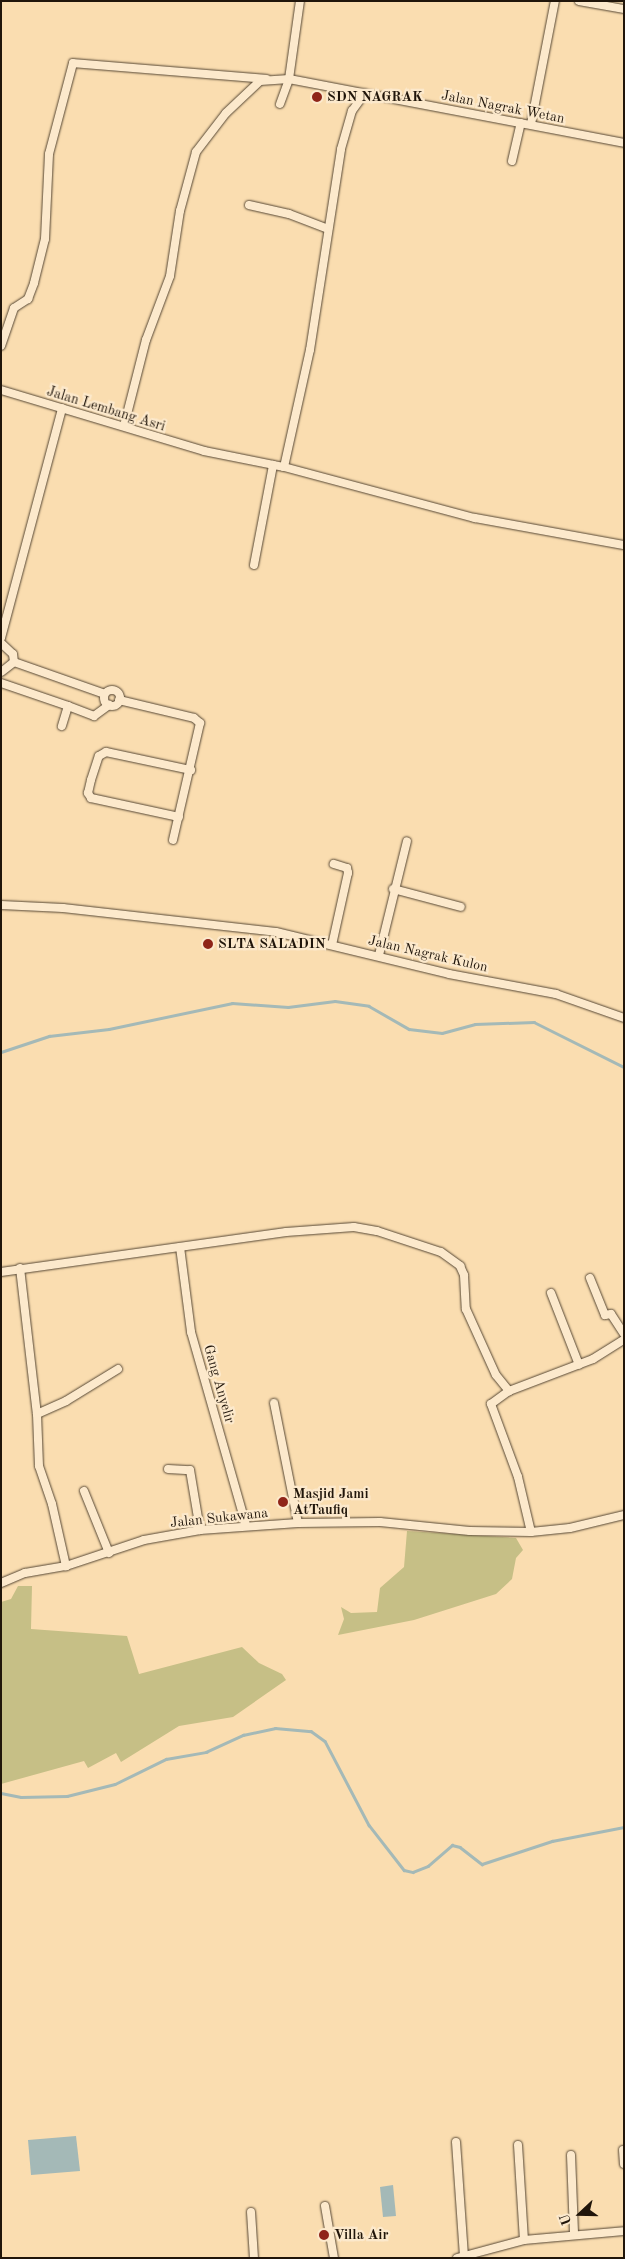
<!DOCTYPE html>
<style>
body{margin:0}
#map{position:relative;width:625px;height:2259px;overflow:hidden;background:#faddb0;font-family:"Old Standard TT",serif}
div>[style]{position:absolute}
[style*='--x']{left:calc(var(--x)*1px);top:calc(var(--y)*1px);width:calc(var(--w)*1px);rotate:calc(var(--a)*1deg)}
.green>*{inset:0;background:#c6bf86}
.water>*{inset:0;background:#a4b9b7}
.stream>*{height:2.5px;margin:-1.25px;padding:0 1.25px;transform-origin:1.25px;border-radius:1.25px;background:#a4b9b7}
.roads{filter:drop-shadow(0 0 1px #564734) drop-shadow(0 0 1px #564734)}
.minor>*{height:8px;margin:-4px;padding:0 4px;transform-origin:4px;border-radius:4px;background:#fce9cc}
.minor>.ring{margin:-4px;padding:0;box-sizing:content-box;background:none;border:8px solid #fce9cc;border-radius:50%}
.dots>*{width:14px;height:14px;translate:-50% -50%;box-sizing:border-box;border:2px solid #fce9cc;border-radius:50%}
span{translate:-50% -50%;white-space:nowrap;text-align:center;line-height:1.15;-webkit-text-stroke:4.5px #fce9cc;paint-order:stroke}
.poi-label{font-size:14px;color:#20150a;font-weight:700}
.left{translate:0 -50%;text-align:left}
.street-label{font-size:14px;color:#20150a}
.frame{position:absolute;inset:0;border:2px solid #20150a;pointer-events:none}
.north{position:absolute;left:555px;top:2189px;width:50px;height:50px;-webkit-text-stroke:4px #fce9cc;paint-order:stroke;rotate:249deg;font-size:14px;font-weight:700;line-height:20px;text-align:center;color:#20150a}
.north::after{content:'';display:block;margin:auto;width:18px;height:22px;background:#20150a;clip-path:polygon(50% 0,100% 100%,50% 72%,0 100%)}
</style>
<div id="map">
<div class="green">
<div style="clip-path:polygon(407px 1531px,516px 1538px,523px 1550px,516px 1558px,512px 1579px,496px 1594px,414px 1620px,338px 1635px,344px 1619px,341px 1607px,351px 1613px,377px 1612px,380px 1588px,404px 1567px)"></div>
<div style="clip-path:polygon(18px 1586px,32px 1586px,31px 1629px,127px 1636px,139px 1674px,242px 1647px,259px 1663px,282px 1674px,286px 1680px,233px 1717px,179px 1726px,121px 1762px,116px 1753px,88px 1768px,84px 1761px,1px 1784px,1px 1602px,11px 1599px)"></div>
</div>
<div class="water">
<div style="clip-path:polygon(76px 2136px,80px 2171px,31px 2175px,28px 2140px)"></div>
<div style="clip-path:polygon(393px 2185px,396px 2216px,383px 2217px,380px 2187px)"></div>
</div>
<div class="stream">
<div style="--x:1;--y:1052;--w:51;--a:-18.4"></div>
<div style="--x:49;--y:1036;--w:60;--a:-6.7"></div>
<div style="--x:109;--y:1029;--w:126;--a:-11.9"></div>
<div style="--x:232;--y:1003;--w:56;--a:4.1"></div>
<div style="--x:288;--y:1007;--w:47;--a:-7.3"></div>
<div style="--x:335;--y:1001;--w:34;--a:8"></div>
<div style="--x:369;--y:1006;--w:46;--a:29.9"></div>
<div style="--x:409;--y:1029;--w:33;--a:7"></div>
<div style="--x:442;--y:1033;--w:34;--a:-15"></div>
<div style="--x:475;--y:1024;--w:59;--a:-1.9"></div>
<div style="--x:534;--y:1022;--w:101;--a:26.6"></div>
<div style="--x:1;--y:1793;--w:20;--a:11"></div>
<div style="--x:21;--y:1797;--w:46;--a:-1.2"></div>
<div style="--x:67;--y:1796;--w:49;--a:-14"></div>
<div style="--x:115;--y:1784;--w:57;--a:-26.1"></div>
<div style="--x:166;--y:1759;--w:41;--a:-9.9"></div>
<div style="--x:206;--y:1752;--w:41;--a:-24.7"></div>
<div style="--x:243;--y:1735;--w:33;--a:-12"></div>
<div style="--x:275;--y:1728;--w:36;--a:5"></div>
<div style="--x:311;--y:1731;--w:17;--a:36"></div>
<div style="--x:325;--y:1741;--w:95;--a:62.4"></div>
<div style="--x:369;--y:1825;--w:57;--a:52.1"></div>
<div style="--x:404;--y:1870;--w:9;--a:13"></div>
<div style="--x:413;--y:1872;--w:16;--a:-22"></div>
<div style="--x:428;--y:1866;--w:32;--a:-41"></div>
<div style="--x:452;--y:1845;--w:8;--a:14"></div>
<div style="--x:460;--y:1847;--w:28;--a:38"></div>
<div style="--x:482;--y:1864;--w:74;--a:-18.2"></div>
<div style="--x:552;--y:1841;--w:73;--a:-11"></div>
</div>
<div class="roads">
<div class="minor">
<div style="--x:579;--y:1;--w:46;--a:10.1"></div>
<div style="--x:280;--y:104;--w:27;--a:-70"></div>
<div style="--x:289;--y:79;--w:79;--a:-82"></div>
<div style="--x:531;--y:124;--w:125;--a:-79"></div>
<div style="--x:512;--y:161;--w:39;--a:-77"></div>
<div style="--x:249;--y:205;--w:41;--a:12.7"></div>
<div style="--x:289;--y:214;--w:42;--a:21"></div>
<div style="--x:1;--y:346;--w:40;--a:-71.1"></div>
<div style="--x:14;--y:308;--w:17;--a:-33"></div>
<div style="--x:28;--y:299;--w:17;--a:-69"></div>
<div style="--x:34;--y:283;--w:45;--a:-76"></div>
<div style="--x:45;--y:239;--w:85;--a:-87.3"></div>
<div style="--x:49;--y:154;--w:94;--a:-75.2"></div>
<div style="--x:73;--y:63;--w:194;--a:4.7"></div>
<div style="--x:1;--y:390;--w:212;--a:16.7"></div>
<div style="--x:204;--y:451;--w:82;--a:11.3"></div>
<div style="--x:284;--y:467;--w:198;--a:15"></div>
<div style="--x:475;--y:518;--w:151;--a:10.3"></div>
<div style="--x:124;--y:426;--w:89;--a:-75.7"></div>
<div style="--x:146;--y:340;--w:68;--a:-69.4"></div>
<div style="--x:170;--y:276;--w:66;--a:-81.3"></div>
<div style="--x:180;--y:211;--w:61;--a:-74.8"></div>
<div style="--x:196;--y:152;--w:49;--a:-52.4"></div>
<div style="--x:226;--y:113;--w:47;--a:-43.3"></div>
<div style="--x:260;--y:81;--w:29;--a:-4"></div>
<div style="--x:289;--y:79;--w:341;--a:10.8"></div>
<div style="--x:284;--y:467;--w:120;--a:-77.5"></div>
<div style="--x:310;--y:350;--w:203;--a:-81.2"></div>
<div style="--x:341;--y:149;--w:40;--a:-74"></div>
<div style="--x:352;--y:111;--w:22;--a:-54"></div>
<div style="--x:254;--y:565;--w:102;--a:-79.2"></div>
<div style="--x:1;--y:638;--w:238;--a:-75.1"></div>
<div style="--x:1;--y:643;--w:16;--a:43"></div>
<div style="--x:13;--y:654;--w:8;--a:83"></div>
<div style="--x:14;--y:662;--w:16;--a:142"></div>
<div style="--x:14;--y:662;--w:96;--a:19.4"></div>
<div style="--x:1;--y:683;--w:71;--a:18.9"></div>
<div style="--x:68;--y:706;--w:21;--a:107"></div>
<div class="ring" style="left:104px;top:690px;width:8px;height:8px"></div>
<div style="--x:119;--y:700;--w:77;--a:13.5"></div>
<div style="--x:194;--y:718;--w:8;--a:40"></div>
<div style="--x:200;--y:723;--w:120;--a:103"></div>
<div style="--x:68;--y:706;--w:28;--a:21"></div>
<div style="--x:94;--y:716;--w:19;--a:-36"></div>
<div style="--x:179;--y:817;--w:90;--a:-167.8"></div>
<div style="--x:91;--y:798;--w:6;--a:-121"></div>
<div style="--x:88;--y:793;--w:13;--a:-77"></div>
<div style="--x:91;--y:780;--w:25;--a:-72"></div>
<div style="--x:99;--y:756;--w:8;--a:-30"></div>
<div style="--x:106;--y:752;--w:87;--a:12"></div>
<div style="--x:393;--y:889;--w:70;--a:14.8"></div>
<div style="--x:1;--y:905;--w:62;--a:2.8"></div>
<div style="--x:63;--y:908;--w:214;--a:6.4"></div>
<div style="--x:276;--y:932;--w:178;--a:13.6"></div>
<div style="--x:449;--y:974;--w:109;--a:10.6"></div>
<div style="--x:556;--y:994;--w:72;--a:19.4"></div>
<div style="--x:332;--y:945;--w:74;--a:-77.5"></div>
<div style="--x:348;--y:873;--w:5;--a:-101"></div>
<div style="--x:347;--y:868;--w:14;--a:-163"></div>
<div style="--x:379;--y:955;--w:117;--a:-76.2"></div>
<div style="--x:180;--y:1247;--w:86;--a:82.6"></div>
<div style="--x:191;--y:1332;--w:201;--a:74.1"></div>
<div style="--x:20;--y:1268;--w:147;--a:83.4"></div>
<div style="--x:37;--y:1414;--w:52;--a:87.8"></div>
<div style="--x:39;--y:1466;--w:40;--a:71.1"></div>
<div style="--x:52;--y:1504;--w:64;--a:77.3"></div>
<div style="--x:1;--y:1272;--w:288;--a:-8"></div>
<div style="--x:286;--y:1232;--w:68;--a:-4.2"></div>
<div style="--x:354;--y:1227;--w:23;--a:10"></div>
<div style="--x:377;--y:1231;--w:67;--a:18.2"></div>
<div style="--x:441;--y:1252;--w:24;--a:36"></div>
<div style="--x:460;--y:1266;--w:10;--a:66"></div>
<div style="--x:464;--y:1275;--w:34;--a:87"></div>
<div style="--x:466;--y:1309;--w:72;--a:65.6"></div>
<div style="--x:496;--y:1375;--w:21;--a:51"></div>
<div style="--x:590;--y:1278;--w:40;--a:68"></div>
<div style="--x:605;--y:1315;--w:6;--a:-9"></div>
<div style="--x:611;--y:1314;--w:24;--a:57"></div>
<div style="--x:551;--y:1293;--w:77;--a:68.7"></div>
<div style="--x:274;--y:1403;--w:122;--a:78.7"></div>
<div style="--x:37;--y:1414;--w:32;--a:-24"></div>
<div style="--x:66;--y:1401;--w:61;--a:-31.6"></div>
<div style="--x:168;--y:1469;--w:22;--a:3"></div>
<div style="--x:190;--y:1470;--w:61;--a:80.5"></div>
<div style="--x:84;--y:1491;--w:67;--a:68"></div>
<div style="--x:531;--y:1532;--w:57;--a:-103.3"></div>
<div style="--x:518;--y:1477;--w:78;--a:-110.3"></div>
<div style="--x:491;--y:1404;--w:22;--a:-36"></div>
<div style="--x:509;--y:1391;--w:90;--a:-20.9"></div>
<div style="--x:593;--y:1359;--w:36;--a:-32"></div>
<div style="--x:1;--y:1583;--w:26;--a:-23"></div>
<div style="--x:25;--y:1573;--w:42;--a:-9.7"></div>
<div style="--x:66;--y:1566;--w:82;--a:-18.4"></div>
<div style="--x:144;--y:1540;--w:57;--a:-10.1"></div>
<div style="--x:200;--y:1530;--w:98;--a:-4.1"></div>
<div style="--x:298;--y:1523;--w:82;--a:-0.7"></div>
<div style="--x:380;--y:1522;--w:90;--a:5.7"></div>
<div style="--x:470;--y:1531;--w:61;--a:0.9"></div>
<div style="--x:531;--y:1532;--w:39;--a:-6"></div>
<div style="--x:570;--y:1528;--w:56;--a:-13.5"></div>
<div style="--x:456;--y:2142;--w:114;--a:86"></div>
<div style="--x:518;--y:2145;--w:95;--a:86.4"></div>
<div style="--x:623;--y:2150;--w:14;--a:86"></div>
<div style="--x:571;--y:2155;--w:79;--a:87.8"></div>
<div style="--x:325;--y:2206;--w:53;--a:80.2"></div>
<div style="--x:251;--y:2212;--w:46;--a:86.3"></div>
<div style="--x:457;--y:2258;--w:69;--a:-15"></div>
<div style="--x:524;--y:2240;--w:100;--a:-5.1"></div>
</div>
</div>
<div class="dots">
<div style="left:317px;top:97px;background:#8f2418"></div>
<div style="left:208px;top:944px;background:#8f2418"></div>
<div style="left:283px;top:1502px;background:#8f2418"></div>
<div style="left:324px;top:2235px;background:#8f2418"></div>
</div>
<div class="poi-label">
<span class="left" style="left:327px;top:97px">SDN NAGRAK</span>
<span class="left" style="left:218px;top:944px">SLTA SALADIN</span>
<span class="left" style="left:293px;top:1502px">Masjid Jami<br>AtTaufiq</span>
<span class="left" style="left:334px;top:2235px">Villa Air</span>
</div>
<div class="street-label">
<span style="left:503px;top:107px;rotate:11deg">Jalan Nagrak Wetan</span>
<span style="left:106px;top:409px;rotate:17deg">Jalan Lembang Asri</span>
<span style="left:428px;top:954px;rotate:13deg">Jalan Nagrak Kulon</span>
<span style="left:219px;top:1384px;rotate:74deg">Gang Anyelir</span>
<span style="left:219px;top:1518px;rotate:-6deg">Jalan Sukawana</span>
</div>
<div class="frame"></div>
<div class="north">U</div>
</div>
